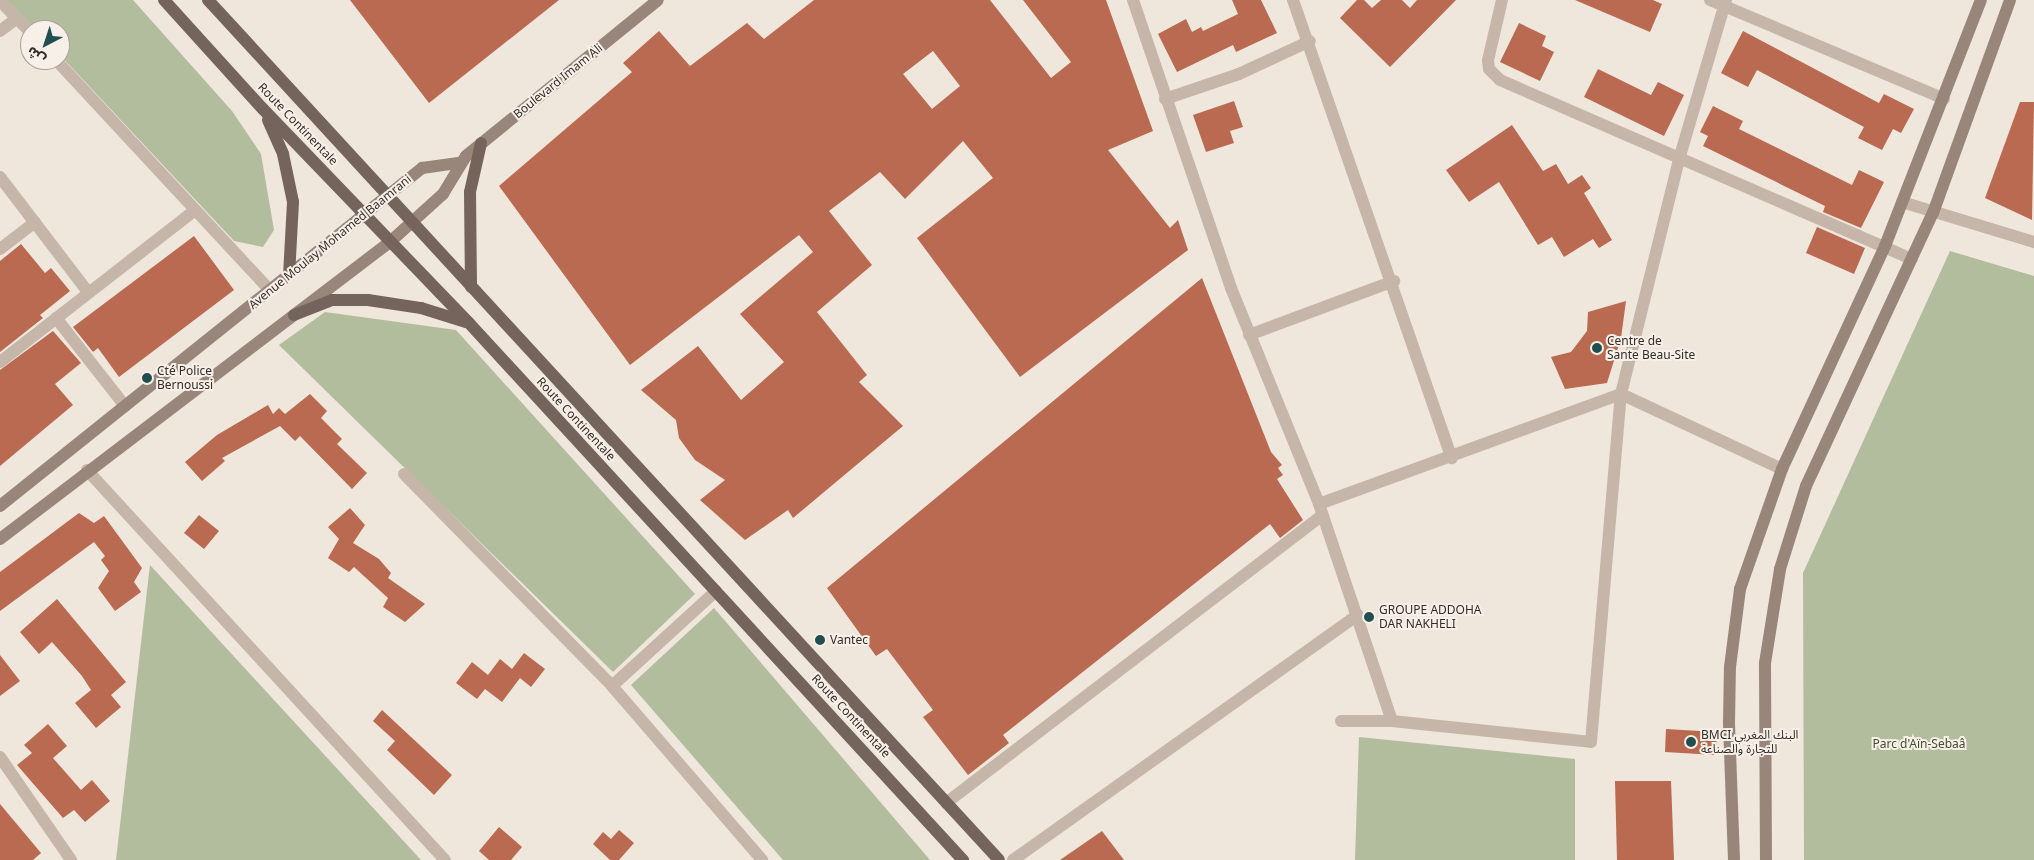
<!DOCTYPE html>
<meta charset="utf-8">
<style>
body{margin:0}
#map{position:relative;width:2034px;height:860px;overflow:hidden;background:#efe6dc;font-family:"Noto Sans","Noto Sans Arabic",sans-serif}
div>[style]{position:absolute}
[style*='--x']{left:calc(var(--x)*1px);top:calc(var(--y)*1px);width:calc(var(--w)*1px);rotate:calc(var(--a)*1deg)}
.green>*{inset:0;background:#b2bd9e}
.building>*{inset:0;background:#b96a50}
.street>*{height:12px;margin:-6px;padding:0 6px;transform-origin:6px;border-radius:6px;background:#c6b6a9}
.secondary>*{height:12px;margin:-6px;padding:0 6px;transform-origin:6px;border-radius:6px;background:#99867b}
.primary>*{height:12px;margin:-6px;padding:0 6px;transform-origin:6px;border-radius:6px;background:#74645b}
.dots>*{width:14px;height:14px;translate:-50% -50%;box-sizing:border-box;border:2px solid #f7f0e8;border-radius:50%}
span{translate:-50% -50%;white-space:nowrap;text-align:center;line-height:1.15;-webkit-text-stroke:4px #f7f0e8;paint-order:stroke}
.street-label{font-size:12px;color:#342c28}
.poi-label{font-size:12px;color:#342c28}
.left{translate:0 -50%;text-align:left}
.park-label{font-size:12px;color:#44502f}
.north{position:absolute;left:20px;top:20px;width:50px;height:50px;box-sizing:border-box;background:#f7f0e8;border:1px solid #a9a29b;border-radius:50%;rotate:220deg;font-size:14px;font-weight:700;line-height:20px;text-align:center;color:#342c28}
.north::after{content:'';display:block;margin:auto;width:18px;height:22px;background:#224e51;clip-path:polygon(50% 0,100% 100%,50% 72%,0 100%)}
</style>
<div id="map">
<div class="green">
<div style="clip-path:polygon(7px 0,133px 0,232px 111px,261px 154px,274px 230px,263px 247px,234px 241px,60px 55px,60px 30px,36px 30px)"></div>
<div style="clip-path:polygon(1950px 251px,2034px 276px,2034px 860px,1804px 860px,1803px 573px)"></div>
<div style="clip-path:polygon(325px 312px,456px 330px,695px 594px,613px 672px,279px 345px)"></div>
<div style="clip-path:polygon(150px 565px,421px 860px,116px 860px)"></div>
<div style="clip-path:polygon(714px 608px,930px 860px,783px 860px,631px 685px)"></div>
<div style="clip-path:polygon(1359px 737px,1575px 759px,1575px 860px,1355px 860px)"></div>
</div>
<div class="building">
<div style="clip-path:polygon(350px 0,559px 0,429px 103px)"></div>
<div style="clip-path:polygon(evenodd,814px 0,990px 0,1051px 78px,1071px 62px,1023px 0,1106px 0,1153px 131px,1108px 150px,1170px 228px,1178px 220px,1188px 250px,1020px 377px,917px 238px,993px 178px,963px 141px,905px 199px,880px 172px,829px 211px,872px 265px,817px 312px,867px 375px,859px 382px,903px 426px,793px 518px,788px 510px,745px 540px,700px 500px,725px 480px,695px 460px,679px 438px,676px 420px,641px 390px,698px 346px,741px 400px,784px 362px,740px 314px,813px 252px,799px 235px,630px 365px,499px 186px,632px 72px,623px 63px,659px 31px,690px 66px,747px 23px,764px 39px,814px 0,933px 51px,960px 86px,932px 109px,903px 74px,933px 51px)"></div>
<div style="clip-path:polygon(1232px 0,1261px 0,1277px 33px,1236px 52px,1233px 45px,1177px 72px,1158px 34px,1186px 19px,1192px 32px,1201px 27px,1203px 31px,1238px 14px)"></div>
<div style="clip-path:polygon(1357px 0,1364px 0,1372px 8px,1381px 0,1402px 0,1410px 8px,1417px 0,1456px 0,1390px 67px,1340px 18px)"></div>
<div style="clip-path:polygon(1575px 0,1653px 0,1662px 4px,1650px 32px)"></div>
<div style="clip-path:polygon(1519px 23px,1546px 36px,1542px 46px,1554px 52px,1540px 81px,1500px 62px)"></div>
<div style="clip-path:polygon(1743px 31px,1879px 103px,1884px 94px,1914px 109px,1901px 133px,1893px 129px,1882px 150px,1858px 138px,1864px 127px,1757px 70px,1748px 87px,1721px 73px)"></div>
<div style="clip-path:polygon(1598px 69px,1651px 95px,1658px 82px,1684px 95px,1664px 136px,1584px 97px)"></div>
<div style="clip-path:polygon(1234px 101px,1243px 127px,1230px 131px,1234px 143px,1206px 152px,1193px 115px)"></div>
<div style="clip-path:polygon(2020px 102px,2034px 102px,2032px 220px,1985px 198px)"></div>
<div style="clip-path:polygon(1713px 106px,1743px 121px,1739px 129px,1852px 185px,1859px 170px,1884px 182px,1861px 228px,1823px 212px,1825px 206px,1703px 146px,1708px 136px,1700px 132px)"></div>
<div style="clip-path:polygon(1512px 125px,1543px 171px,1556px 164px,1568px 184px,1582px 175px,1591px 188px,1584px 193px,1612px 240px,1599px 248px,1593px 239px,1564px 257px,1552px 237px,1538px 245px,1499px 182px,1469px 202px,1446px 170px)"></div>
<div style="clip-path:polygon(1817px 227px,1865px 248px,1854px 274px,1806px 253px)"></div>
<div style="clip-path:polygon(194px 236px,234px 290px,119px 377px,98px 348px,93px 352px,73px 327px)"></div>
<div style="clip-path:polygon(21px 244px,45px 273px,51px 268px,70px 291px,40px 315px,43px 318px,0 352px,0 261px)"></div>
<div style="clip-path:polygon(1202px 278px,1271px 452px,1282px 465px,1278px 468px,1283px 475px,1277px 479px,1303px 520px,1280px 538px,1270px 524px,1003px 735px,1009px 743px,968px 775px,923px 717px,933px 710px,887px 649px,876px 656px,827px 588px)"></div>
<div style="clip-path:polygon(1626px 301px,1621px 338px,1607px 383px,1565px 389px,1551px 357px,1571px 352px,1587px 331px,1588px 312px)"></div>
<div style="clip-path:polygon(53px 331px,81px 363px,55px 384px,73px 405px,0 466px,0 370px)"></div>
<div style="clip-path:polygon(310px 394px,327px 411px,321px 418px,342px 439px,337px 444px,367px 473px,352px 489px,300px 436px,295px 441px,280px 426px,222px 458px,225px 461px,202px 481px,185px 462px,217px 435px,268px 405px,273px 414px,279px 408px,285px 414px)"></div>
<div style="clip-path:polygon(350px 508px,365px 525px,353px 543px,379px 559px,391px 573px,388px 578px,425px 604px,405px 622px,383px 607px,388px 598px,354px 567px,349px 572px,328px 558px,339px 539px,328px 527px)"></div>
<div style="clip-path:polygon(79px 513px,94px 523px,104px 516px,142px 568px,134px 582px,141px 592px,115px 611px,98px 588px,109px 571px,101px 560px,105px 556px,94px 542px,0 611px,0 572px)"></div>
<div style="clip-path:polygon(199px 515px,219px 531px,204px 549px,184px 533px)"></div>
<div style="clip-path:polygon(57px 599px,126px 682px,111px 695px,121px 707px,96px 728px,75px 703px,91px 690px,82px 676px,52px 642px,39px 654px,20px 632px)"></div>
<div style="clip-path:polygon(524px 653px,545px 669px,531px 687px,520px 678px,502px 702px,485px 689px,477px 699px,456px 683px,472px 662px,488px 675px,500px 659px,512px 669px)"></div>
<div style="clip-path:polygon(0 655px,20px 681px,0 696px)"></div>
<div style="clip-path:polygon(382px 710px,452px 775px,434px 795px,387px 750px,395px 741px,373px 721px)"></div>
<div style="clip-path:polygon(48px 724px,67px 746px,53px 758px,81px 790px,92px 780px,110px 801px,85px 822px,74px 810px,63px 818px,17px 765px,32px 753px,24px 745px)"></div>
<div style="clip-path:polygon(1666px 729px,1717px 732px,1716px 755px,1665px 752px)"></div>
<div style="clip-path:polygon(1615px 781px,1671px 781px,1674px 860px,1617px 860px)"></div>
<div style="clip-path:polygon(0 804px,41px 853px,33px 860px,0 860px)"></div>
<div style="clip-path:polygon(499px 827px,522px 847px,511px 860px,489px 860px,479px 851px)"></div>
<div style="clip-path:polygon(619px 830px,634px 843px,619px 860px,610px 860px,593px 844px,603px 832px,611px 839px)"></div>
<div style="clip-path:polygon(1102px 831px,1124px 860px,1060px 860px)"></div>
</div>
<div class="street">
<div style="--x:1133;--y:0;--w:304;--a:71.2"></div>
<div style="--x:1231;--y:288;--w:233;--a:67.8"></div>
<div style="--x:1319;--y:504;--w:229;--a:71.4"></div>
<div style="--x:1392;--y:721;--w:200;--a:6"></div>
<div style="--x:1591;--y:742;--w:349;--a:-85.1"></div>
<div style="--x:1621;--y:394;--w:245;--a:-76.1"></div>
<div style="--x:1680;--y:156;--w:163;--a:-73.6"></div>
<div style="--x:1293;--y:0;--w:485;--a:70.9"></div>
<div style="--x:1502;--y:0;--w:62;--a:103.1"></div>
<div style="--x:1488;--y:60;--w:9;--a:84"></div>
<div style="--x:1489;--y:69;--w:16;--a:45"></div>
<div style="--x:1500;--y:80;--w:449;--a:23.5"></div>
<div style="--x:1710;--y:0;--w:254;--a:22.9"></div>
<div style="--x:0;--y:1;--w:43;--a:45.9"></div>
<div style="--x:0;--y:31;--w:21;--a:-37"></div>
<div style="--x:56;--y:60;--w:314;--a:47.1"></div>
<div style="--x:1165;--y:99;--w:78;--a:-18.7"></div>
<div style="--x:1239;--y:74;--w:78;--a:-24.9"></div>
<div style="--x:0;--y:177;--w:145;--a:52.6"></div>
<div style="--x:1902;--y:202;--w:138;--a:16.9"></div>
<div style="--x:0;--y:249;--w:44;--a:-37.6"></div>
<div style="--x:56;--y:318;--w:112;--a:51.9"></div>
<div style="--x:1249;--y:335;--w:155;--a:-20.4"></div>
<div style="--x:0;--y:362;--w:247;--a:-37.9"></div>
<div style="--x:87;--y:470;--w:529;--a:47.45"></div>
<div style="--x:404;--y:474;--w:297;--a:45.5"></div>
<div style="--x:612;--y:686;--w:230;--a:49.2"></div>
<div style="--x:1319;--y:504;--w:321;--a:-20"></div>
<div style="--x:1621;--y:394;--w:178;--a:25"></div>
<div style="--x:612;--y:686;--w:141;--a:-42.4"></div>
<div style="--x:1341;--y:721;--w:51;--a:0"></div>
<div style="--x:0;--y:757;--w:125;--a:55.4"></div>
<div style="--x:946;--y:803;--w:474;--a:-37.4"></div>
<div style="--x:1013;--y:860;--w:423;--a:-35.4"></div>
</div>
<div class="secondary">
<div style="--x:0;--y:506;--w:541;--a:-38.69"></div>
<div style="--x:422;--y:168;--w:37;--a:-8"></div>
<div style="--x:0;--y:539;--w:492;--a:-37.3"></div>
<div style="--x:391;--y:241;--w:70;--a:-42.1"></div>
<div style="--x:443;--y:194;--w:44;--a:-58.8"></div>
<div style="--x:466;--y:156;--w:247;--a:-39.1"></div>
<div style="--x:1734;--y:860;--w:138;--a:-92.1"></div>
<div style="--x:1729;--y:722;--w:55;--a:-89"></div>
<div style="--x:1730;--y:667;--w:79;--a:-82.7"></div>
<div style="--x:1740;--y:589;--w:127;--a:-70.7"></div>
<div style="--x:1782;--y:469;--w:246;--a:-65.2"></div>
<div style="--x:1885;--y:246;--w:264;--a:-68.7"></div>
<div style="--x:1766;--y:860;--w:197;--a:-90.3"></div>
<div style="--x:1765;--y:663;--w:95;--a:-80.9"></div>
<div style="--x:1780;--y:569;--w:87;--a:-72.6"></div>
<div style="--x:1806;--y:486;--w:301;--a:-65.1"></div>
<div style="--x:1933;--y:213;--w:226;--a:-70.1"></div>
</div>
<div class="primary">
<div style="--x:164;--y:0;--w:147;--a:47.8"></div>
<div style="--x:263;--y:109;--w:297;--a:46.1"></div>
<div style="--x:469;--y:323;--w:730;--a:47.39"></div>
<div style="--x:208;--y:0;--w:1168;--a:47.39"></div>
<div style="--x:268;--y:120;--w:37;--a:66"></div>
<div style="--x:283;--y:154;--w:49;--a:78.2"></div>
<div style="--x:293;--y:202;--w:73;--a:93.1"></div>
<div style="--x:471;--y:287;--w:95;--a:-90.6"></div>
<div style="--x:470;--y:192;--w:50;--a:-77.3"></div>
<div style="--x:294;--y:315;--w:41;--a:-21.5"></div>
<div style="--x:332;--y:300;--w:36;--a:0"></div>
<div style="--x:368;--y:300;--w:54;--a:8.6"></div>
<div style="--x:421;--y:308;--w:47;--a:17.3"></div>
</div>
<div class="dots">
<div style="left:1597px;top:348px;background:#224e51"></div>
<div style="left:147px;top:378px;background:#224e51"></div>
<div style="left:1369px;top:617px;background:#224e51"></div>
<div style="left:820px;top:640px;background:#224e51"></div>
<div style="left:1691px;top:742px;background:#224e51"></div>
</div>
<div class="street-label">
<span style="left:558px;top:81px;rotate:-39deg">Boulevard Imam Ali</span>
<span style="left:298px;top:124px;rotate:46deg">Route Continentale</span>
<span style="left:330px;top:242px;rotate:-39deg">Avenue Moulay Mohamed Baamrani</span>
<span style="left:576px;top:419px;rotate:47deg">Route Continentale</span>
<span style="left:851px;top:716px;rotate:47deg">Route Continentale</span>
</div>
<div class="poi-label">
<span class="left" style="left:1607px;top:348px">Centre de<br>Sante Beau-Site</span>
<span class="left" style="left:157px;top:378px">Cté Police<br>Bernoussi</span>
<span class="left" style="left:1379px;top:617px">GROUPE ADDOHA<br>DAR NAKHELI</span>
<span class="left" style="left:830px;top:640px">Vantec</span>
<span class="left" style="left:1701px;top:742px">BMCI البنك المغربي<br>للتجارة والصناعة</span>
</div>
<div class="park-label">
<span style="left:1919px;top:744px">Parc d'Aïn-Sebaâ</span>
</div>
<div class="north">ش</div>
</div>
